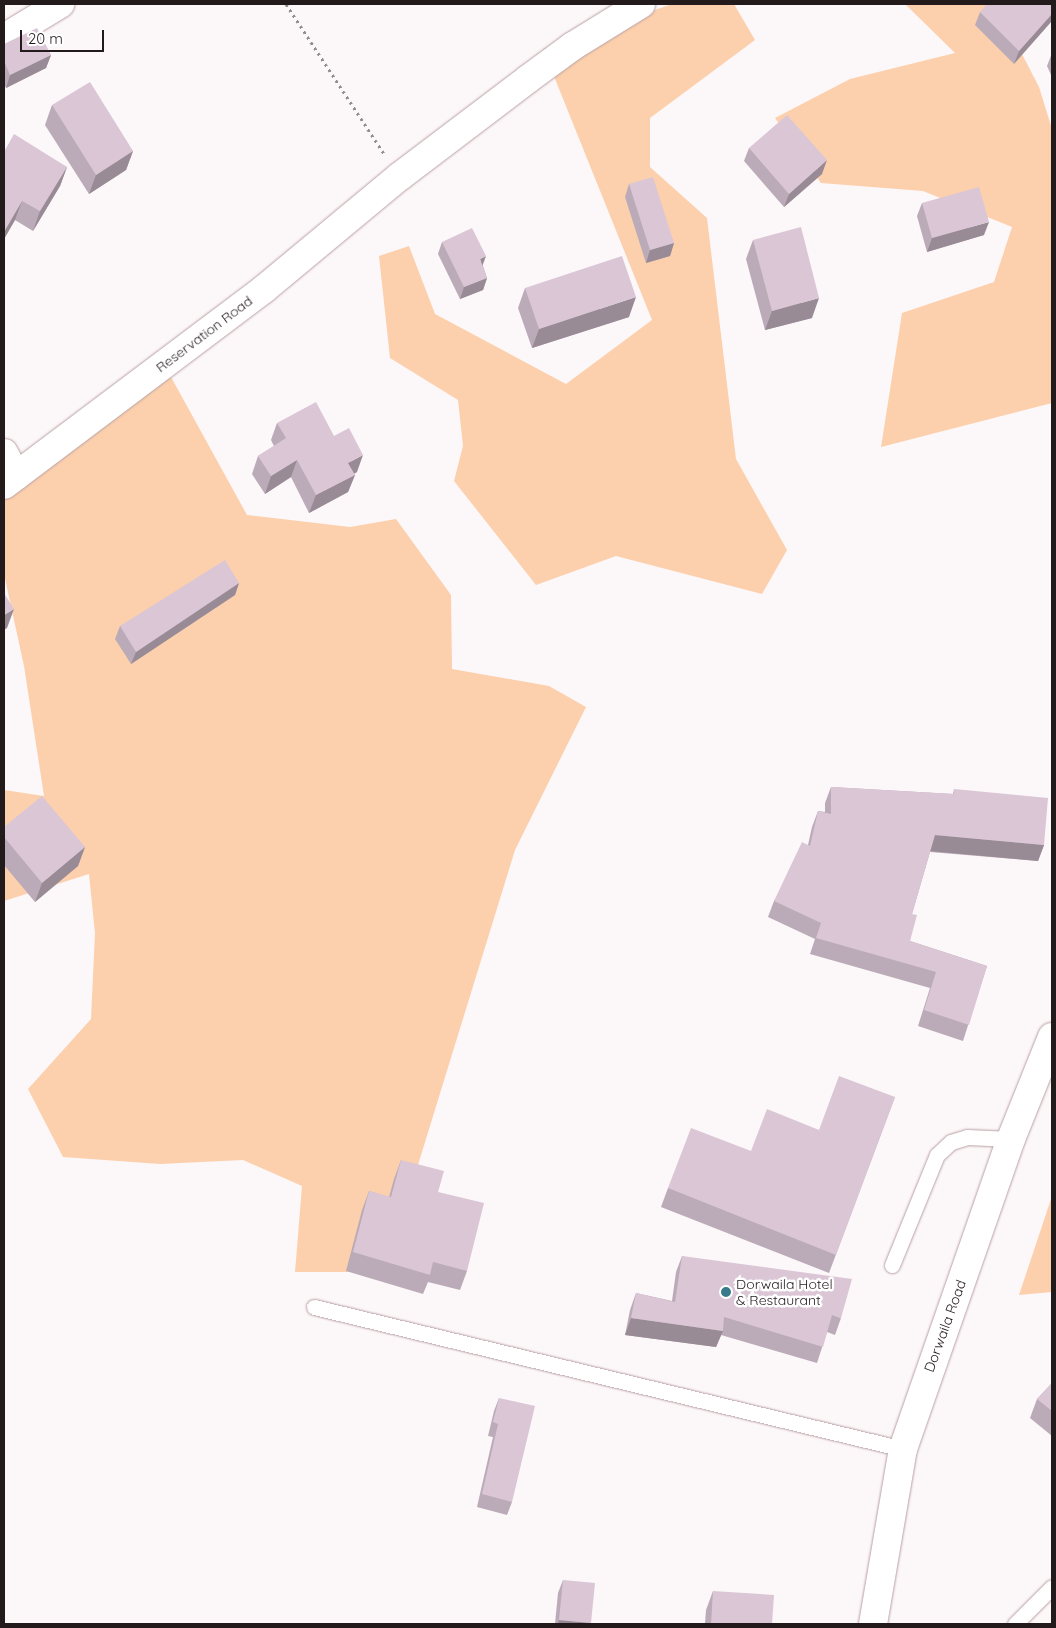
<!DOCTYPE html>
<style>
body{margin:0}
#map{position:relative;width:1056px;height:1628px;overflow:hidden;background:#fcf7f8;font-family:Quicksand,sans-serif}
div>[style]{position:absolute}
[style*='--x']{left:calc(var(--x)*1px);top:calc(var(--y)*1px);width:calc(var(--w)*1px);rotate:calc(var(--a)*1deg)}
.green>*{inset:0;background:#fcd0ac}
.path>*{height:3px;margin-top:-1.5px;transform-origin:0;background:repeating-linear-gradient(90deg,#938c8d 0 2.5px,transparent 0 6.5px)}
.roads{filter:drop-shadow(0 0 1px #b9a0a5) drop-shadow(0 0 1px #b9a0a5)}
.service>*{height:15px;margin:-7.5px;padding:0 7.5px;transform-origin:7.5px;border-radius:7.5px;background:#fff}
.minor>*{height:28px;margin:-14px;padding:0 14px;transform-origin:14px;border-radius:14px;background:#fff}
.wall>*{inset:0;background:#bbaab7}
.shaded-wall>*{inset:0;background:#998b95}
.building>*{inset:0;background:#dac6d5}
.dots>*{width:14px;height:14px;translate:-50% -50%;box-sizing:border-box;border:2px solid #fff;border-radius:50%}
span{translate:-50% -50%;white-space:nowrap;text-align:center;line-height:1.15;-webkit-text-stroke:5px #fff;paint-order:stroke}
.street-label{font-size:14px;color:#231a1c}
.poi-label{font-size:14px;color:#231a1c}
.left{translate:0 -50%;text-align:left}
.frame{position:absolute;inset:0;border:5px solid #231a1c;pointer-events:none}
.scale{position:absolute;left:20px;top:30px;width:84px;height:22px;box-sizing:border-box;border:2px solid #231a1c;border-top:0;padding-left:6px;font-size:15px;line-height:18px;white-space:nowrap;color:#231a1c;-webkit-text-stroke:4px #fff;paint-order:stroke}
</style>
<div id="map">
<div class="green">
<div style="clip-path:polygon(672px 4px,734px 4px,755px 40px,650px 118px,650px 167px,707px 218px,736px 459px,787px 550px,762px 594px,616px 556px,536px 585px,454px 481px,463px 446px,458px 400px,390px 358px,379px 256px,409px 246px,435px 314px,566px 384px,652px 320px,543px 49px)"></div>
<div style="clip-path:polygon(905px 4px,996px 4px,1039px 87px,1052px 129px,1052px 403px,881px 447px,902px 313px,994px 282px,1012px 227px,923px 191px,821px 183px,775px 118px,850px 79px,955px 53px)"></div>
<div style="clip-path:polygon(171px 377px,247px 515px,350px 527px,396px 519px,451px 595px,452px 669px,549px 686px,586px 707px,515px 850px,385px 1272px,295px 1272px,302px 1186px,243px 1160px,160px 1164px,63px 1157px,28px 1089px,91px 1019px,95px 933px,89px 874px,4px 901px,4px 790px,44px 796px,24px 666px,4px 574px,4px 466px)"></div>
<div style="clip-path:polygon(1052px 1196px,1052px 1292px,1019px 1295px)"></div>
</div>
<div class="path">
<div style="--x:286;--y:4;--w:179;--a:56.8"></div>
</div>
<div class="roads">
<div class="service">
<div style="--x:892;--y:1265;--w:119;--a:-67.8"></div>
<div style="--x:937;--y:1155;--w:19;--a:-43"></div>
<div style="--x:951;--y:1142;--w:17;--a:-17"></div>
<div style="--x:967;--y:1137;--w:44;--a:2.6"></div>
<div style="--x:314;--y:1307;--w:606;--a:13.55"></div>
<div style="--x:1015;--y:1624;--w:52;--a:-45"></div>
</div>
<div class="minor">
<div style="--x:4;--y:38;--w:66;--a:-31.3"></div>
<div style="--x:4;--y:453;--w:26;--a:62"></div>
<div style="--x:4;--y:485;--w:326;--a:-37"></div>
<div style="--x:264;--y:289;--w:175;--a:-39.7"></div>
<div style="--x:399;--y:177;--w:162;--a:-37.2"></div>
<div style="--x:528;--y:79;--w:56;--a:-36.3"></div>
<div style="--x:573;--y:46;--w:80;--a:-31.7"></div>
<div style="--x:873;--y:1624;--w:178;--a:-80.3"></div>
<div style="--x:903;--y:1449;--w:328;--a:-70.8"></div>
<div style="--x:1011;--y:1139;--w:110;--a:-68.1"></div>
</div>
</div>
<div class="wall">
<div style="clip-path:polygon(1052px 4px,1014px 64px,975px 25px,980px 12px)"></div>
<div style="clip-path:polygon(4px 44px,51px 55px,46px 68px,6px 88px,4px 84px)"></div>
<div style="clip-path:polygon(1052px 53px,1052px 77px,1047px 66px)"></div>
<div style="clip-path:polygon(52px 105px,133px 151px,126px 170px,89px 194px,45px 125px)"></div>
<div style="clip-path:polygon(749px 148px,822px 174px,784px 207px,744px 161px)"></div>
<div style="clip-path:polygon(4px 152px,67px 167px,60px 186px,33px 231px,15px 220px,4px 239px)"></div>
<div style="clip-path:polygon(629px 184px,674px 243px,670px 256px,646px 263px,625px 197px)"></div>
<div style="clip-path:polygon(922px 203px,984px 235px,927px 252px,917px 216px)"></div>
<div style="clip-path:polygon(753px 240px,812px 318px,765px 330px,746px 259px)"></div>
<div style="clip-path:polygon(442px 242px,483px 266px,487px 278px,483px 290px,460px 299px,438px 254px)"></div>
<div style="clip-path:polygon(525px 288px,629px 317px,532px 348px,518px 308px)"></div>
<div style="clip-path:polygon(277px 423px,334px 436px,357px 472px,354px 474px,355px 475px,348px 492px,309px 513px,291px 477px,265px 494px,252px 474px,258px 456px,274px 446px,271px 440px)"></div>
<div style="clip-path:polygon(239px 583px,235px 595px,131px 664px,115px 639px,120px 626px)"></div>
<div style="clip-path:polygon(831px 787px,953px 794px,954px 789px,1044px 845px,1038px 861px,930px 852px,912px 914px,910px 941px,987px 966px,963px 1041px,918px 1026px,930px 988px,810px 954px,815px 939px,768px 917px,774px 901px,808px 845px,812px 827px,818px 811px,825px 812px,825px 803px)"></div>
<div style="clip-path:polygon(4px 827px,85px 847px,78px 866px,35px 902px,4px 865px)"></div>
<div style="clip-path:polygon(895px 1097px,829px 1273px,661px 1207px,668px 1188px,751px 1151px,819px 1130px)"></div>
<div style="clip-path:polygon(401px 1160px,438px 1192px,467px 1271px,460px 1290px,428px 1282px,423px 1294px,346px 1271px,362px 1210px,369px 1191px,389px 1197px,394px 1179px)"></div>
<div style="clip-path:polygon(682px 1256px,841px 1318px,835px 1335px,827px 1332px,817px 1363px,721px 1335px,716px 1347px,625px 1335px,630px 1310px,636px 1293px,672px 1301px,676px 1272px)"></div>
<div style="clip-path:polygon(1052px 1383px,1052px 1436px,1030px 1418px,1037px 1399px)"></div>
<div style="clip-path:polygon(499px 1398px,512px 1502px,507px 1515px,477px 1507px,493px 1437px,488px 1436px,494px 1411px)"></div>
<div style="clip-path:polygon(563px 1580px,591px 1624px,555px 1624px,558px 1593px)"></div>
<div style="clip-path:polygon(713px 1591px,772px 1624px,705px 1624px,706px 1610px)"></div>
</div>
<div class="shaded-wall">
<div style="clip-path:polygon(1052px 13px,1052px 21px,1014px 64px,1019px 51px)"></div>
<div style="clip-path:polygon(51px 55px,46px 68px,6px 88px,10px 75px)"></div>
<div style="clip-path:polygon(133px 151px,126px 170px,89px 194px,96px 175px)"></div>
<div style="clip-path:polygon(827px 160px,822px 174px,784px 207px,789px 194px)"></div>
<div style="clip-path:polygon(67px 167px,60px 186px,33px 231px,40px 211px)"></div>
<div style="clip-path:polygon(22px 201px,15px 220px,4px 239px,4px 232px)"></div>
<div style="clip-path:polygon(989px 222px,984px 235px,927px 252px,932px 238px)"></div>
<div style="clip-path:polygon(674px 243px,670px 256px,646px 263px,650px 250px)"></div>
<div style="clip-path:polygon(486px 256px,482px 267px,480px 259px)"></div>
<div style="clip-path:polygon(487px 278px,483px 290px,460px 299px,464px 287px)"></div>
<div style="clip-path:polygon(636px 297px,629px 317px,532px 348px,539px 329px)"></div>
<div style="clip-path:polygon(819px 298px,812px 318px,765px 330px,772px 311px)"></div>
<div style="clip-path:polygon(363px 455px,357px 472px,342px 480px,348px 463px)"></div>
<div style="clip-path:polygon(297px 460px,291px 477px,265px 494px,271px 476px)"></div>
<div style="clip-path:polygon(355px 475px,348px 492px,309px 513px,316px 495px)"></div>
<div style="clip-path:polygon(239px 583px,235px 595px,131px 664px,136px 652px)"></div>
<div style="clip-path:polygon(14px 609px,7px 628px,4px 630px,4px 615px)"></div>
<div style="clip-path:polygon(935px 835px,1044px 845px,1038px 861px,929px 851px)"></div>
<div style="clip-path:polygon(85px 847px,78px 866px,35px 902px,42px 883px)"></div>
<div style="clip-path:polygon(631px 1318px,723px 1331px,716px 1347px,625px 1335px)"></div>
<div style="clip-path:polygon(559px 1620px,591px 1623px,591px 1624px,558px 1624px)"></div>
</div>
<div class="building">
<div style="clip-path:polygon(987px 4px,1052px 4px,1052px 14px,1019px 51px,980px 12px)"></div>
<div style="clip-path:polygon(37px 28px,51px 55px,10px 75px,4px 61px,4px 44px)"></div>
<div style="clip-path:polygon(90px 82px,133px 151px,96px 175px,52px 105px)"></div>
<div style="clip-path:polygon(787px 115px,827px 160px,789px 194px,749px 148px)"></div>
<div style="clip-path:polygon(14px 134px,67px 167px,40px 211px,22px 201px,4px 232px,4px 152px)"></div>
<div style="clip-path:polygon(653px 177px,674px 243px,650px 250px,629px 184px)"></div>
<div style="clip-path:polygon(979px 187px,989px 222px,932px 238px,922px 203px)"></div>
<div style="clip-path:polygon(801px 227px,819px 298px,772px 311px,753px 240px)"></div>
<div style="clip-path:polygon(472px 228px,486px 256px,480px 259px,487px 278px,464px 287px,442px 242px)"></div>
<div style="clip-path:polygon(622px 256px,636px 297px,539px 329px,525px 288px)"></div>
<div style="clip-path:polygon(316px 402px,334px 436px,349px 428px,363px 455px,348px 463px,355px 475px,316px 495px,297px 460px,271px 476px,258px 456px,286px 438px,277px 423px)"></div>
<div style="clip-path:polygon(225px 560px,239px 583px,136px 652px,120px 626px)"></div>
<div style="clip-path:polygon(4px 593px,14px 609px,4px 615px)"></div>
<div style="clip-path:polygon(831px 787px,954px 794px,954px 789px,1048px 798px,1044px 845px,935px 835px,912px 914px,917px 915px,910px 941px,987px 966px,969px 1025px,924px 1010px,936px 972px,816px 938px,821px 923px,774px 901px,802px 842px,810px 846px,818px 811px,831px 814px)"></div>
<div style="clip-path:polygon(42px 796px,85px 847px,42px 883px,4px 837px,4px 827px)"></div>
<div style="clip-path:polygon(839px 1076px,895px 1097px,836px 1255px,668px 1188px,691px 1128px,751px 1151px,767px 1109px,819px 1130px)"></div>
<div style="clip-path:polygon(401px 1160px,444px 1171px,438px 1192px,484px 1203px,467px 1271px,433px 1262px,430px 1275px,353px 1252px,369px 1191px,391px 1197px)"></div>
<div style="clip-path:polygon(682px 1256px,852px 1279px,841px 1318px,832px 1315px,823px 1347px,724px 1317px,723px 1331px,631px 1318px,636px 1293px,675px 1302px)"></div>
<div style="clip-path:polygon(1052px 1383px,1052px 1411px,1037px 1399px)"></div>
<div style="clip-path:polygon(499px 1398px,535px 1406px,512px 1502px,482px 1494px,498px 1424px,493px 1422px)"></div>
<div style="clip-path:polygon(563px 1580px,595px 1583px,591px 1623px,559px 1620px)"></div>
<div style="clip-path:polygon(713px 1591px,774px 1595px,772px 1624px,711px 1624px)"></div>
</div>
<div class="dots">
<div style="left:726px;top:1292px;background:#38798c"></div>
</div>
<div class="street-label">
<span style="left:204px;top:334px;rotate:-37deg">Reservation Road</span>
<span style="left:945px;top:1326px;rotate:-70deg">Dorwaila Road</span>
</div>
<div class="poi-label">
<span class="left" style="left:736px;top:1292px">Dorwaila Hotel<br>&amp; Restaurant</span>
</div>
<div class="frame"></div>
<div class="scale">20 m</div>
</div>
